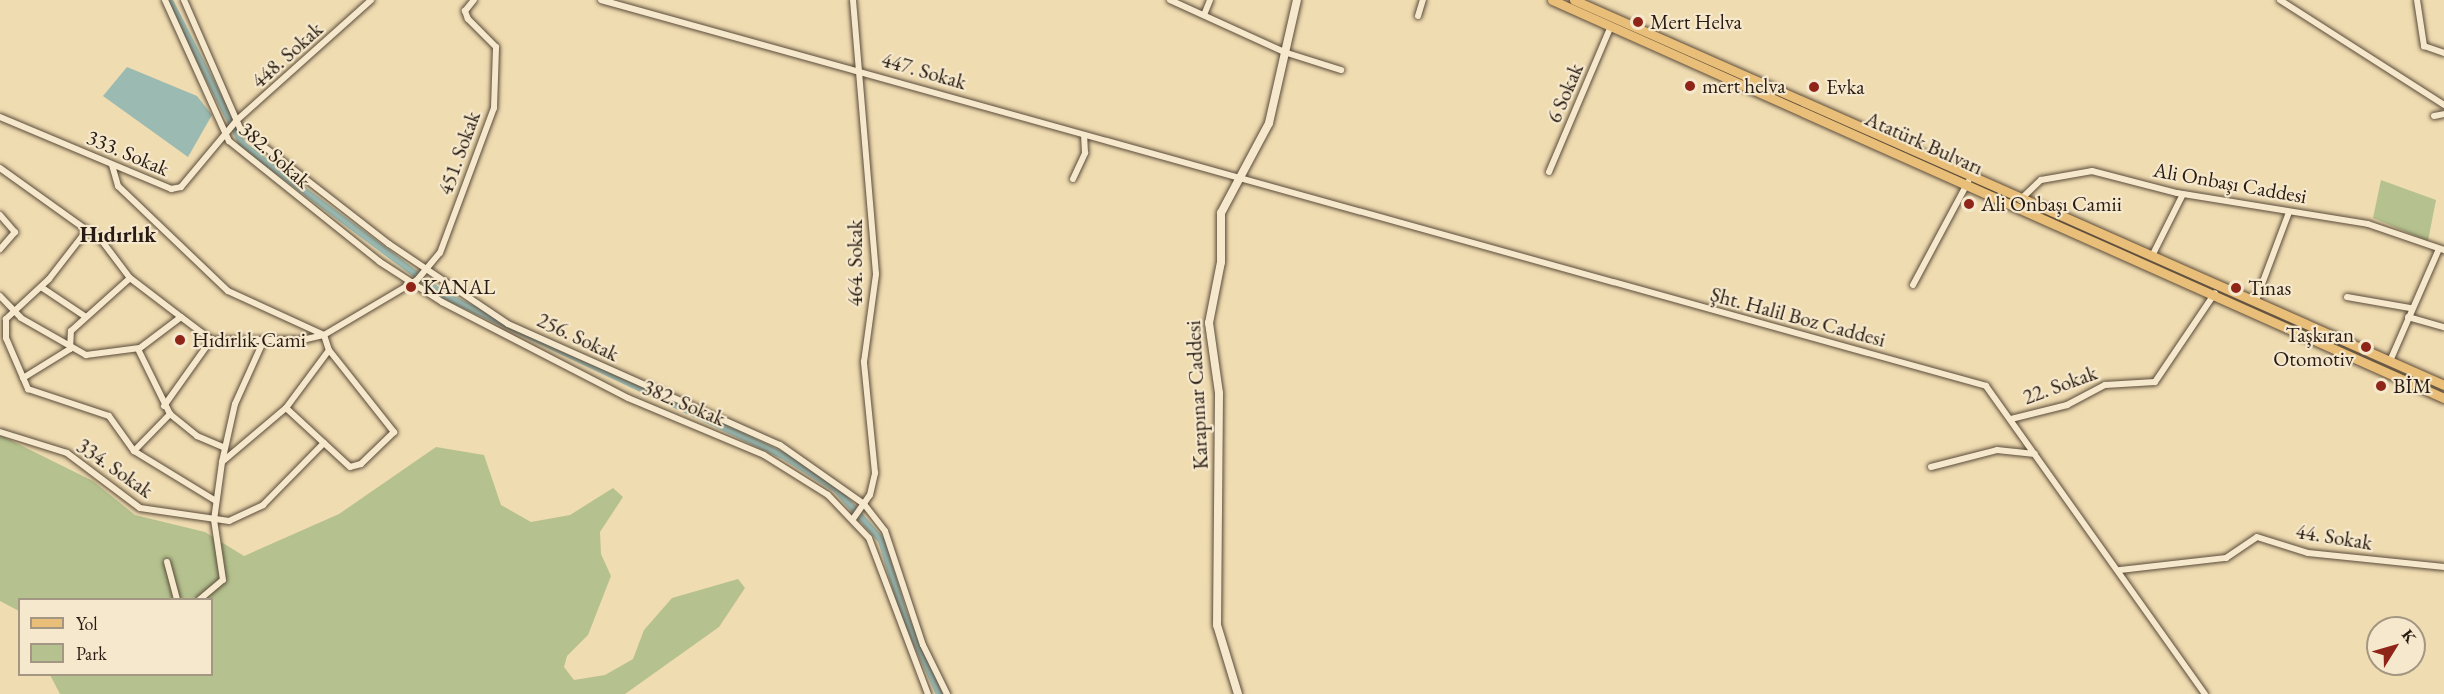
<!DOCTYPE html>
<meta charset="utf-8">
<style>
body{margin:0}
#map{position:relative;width:2444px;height:694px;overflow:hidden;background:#f0dcb1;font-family:"EB Garamond",serif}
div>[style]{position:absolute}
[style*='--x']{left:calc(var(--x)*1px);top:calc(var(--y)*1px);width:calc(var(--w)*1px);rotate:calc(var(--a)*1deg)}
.green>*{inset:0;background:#b5c28f}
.water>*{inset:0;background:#9bbab2}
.canal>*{height:7px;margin:-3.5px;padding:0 3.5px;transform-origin:3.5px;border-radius:3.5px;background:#9bbab2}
.roads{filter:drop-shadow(0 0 2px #5a4b3a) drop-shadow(0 0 2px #5a4b3a)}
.minor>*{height:6px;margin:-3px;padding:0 3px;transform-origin:3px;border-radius:3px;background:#f5e8cc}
.tertiary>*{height:8px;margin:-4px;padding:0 4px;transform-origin:4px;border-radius:4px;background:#f5e8cc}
.primary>*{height:9px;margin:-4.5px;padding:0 4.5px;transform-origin:4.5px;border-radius:4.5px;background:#e8be78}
.dots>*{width:16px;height:16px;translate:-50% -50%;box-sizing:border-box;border:3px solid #f5e8cc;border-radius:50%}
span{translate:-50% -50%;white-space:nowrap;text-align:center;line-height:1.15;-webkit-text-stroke:4.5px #f5e8cc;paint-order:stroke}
.poi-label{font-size:21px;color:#281b13}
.left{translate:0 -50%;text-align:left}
.right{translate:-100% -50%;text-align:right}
.street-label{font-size:21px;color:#281b13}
.neighbourhood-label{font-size:22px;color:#281b13;font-weight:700}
.legend{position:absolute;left:18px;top:598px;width:195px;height:78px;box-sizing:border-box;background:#f5e8cc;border:2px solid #a39682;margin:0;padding:8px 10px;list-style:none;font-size:18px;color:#281b13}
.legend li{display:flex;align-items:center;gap:12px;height:30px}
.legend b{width:30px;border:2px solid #a39682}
.north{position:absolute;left:2366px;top:616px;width:60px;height:60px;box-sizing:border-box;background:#f5e8cc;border:2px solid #a39682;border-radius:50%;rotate:53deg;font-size:16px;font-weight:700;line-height:24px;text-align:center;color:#281b13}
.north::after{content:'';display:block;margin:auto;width:21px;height:27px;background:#8f2418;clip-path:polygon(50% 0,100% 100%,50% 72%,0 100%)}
</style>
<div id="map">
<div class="green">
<div style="clip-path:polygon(2381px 180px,2436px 200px,2428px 241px,2373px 218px)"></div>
<div style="clip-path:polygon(0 435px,93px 481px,135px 515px,205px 532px,244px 556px,339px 514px,436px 447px,484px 455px,501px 505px,531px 522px,570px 515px,613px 488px,623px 497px,600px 532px,601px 554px,611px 576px,588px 635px,567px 656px,564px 667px,574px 680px,605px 675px,633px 659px,644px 630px,672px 598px,738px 579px,745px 588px,719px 627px,625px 694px,60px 694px,50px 675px,212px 674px,212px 600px,20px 600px,19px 611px,0 601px)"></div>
</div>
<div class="water">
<div style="clip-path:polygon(127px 67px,197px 96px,212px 115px,188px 157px,103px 96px)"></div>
</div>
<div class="canal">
<div style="--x:169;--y:0;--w:161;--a:63.1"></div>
<div style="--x:242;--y:144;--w:252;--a:36.8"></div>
<div style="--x:444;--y:295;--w:378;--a:25.3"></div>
<div style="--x:786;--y:457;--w:59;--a:32.6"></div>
<div style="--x:836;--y:489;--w:68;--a:48.6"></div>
<div style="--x:881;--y:540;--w:76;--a:73.2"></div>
<div style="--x:903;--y:613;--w:89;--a:66"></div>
</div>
<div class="roads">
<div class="minor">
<div style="--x:165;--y:0;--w:155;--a:65.6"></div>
<div style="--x:229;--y:141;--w:193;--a:38.7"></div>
<div style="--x:380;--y:262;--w:74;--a:32.8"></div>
<div style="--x:442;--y:302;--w:209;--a:27.3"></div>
<div style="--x:628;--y:398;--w:147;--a:22.7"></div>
<div style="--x:764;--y:455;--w:75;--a:32"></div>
<div style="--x:828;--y:495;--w:59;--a:46.4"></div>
<div style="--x:869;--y:538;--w:167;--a:69.3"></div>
<div style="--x:184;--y:0;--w:140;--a:66.4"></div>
<div style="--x:240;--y:128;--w:189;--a:37.9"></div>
<div style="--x:389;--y:244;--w:143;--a:33.9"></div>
<div style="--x:508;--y:324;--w:298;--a:24"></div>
<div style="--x:780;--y:445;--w:103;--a:35.1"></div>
<div style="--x:864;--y:504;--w:34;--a:52"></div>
<div style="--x:885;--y:531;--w:120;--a:71.6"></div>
<div style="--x:923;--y:645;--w:55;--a:63.9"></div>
<div style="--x:601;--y:0;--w:1438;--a:15.57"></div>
<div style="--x:1986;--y:386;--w:378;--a:54.6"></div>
<div style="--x:1170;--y:0;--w:125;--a:24.5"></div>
<div style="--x:1284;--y:52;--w:60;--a:17.5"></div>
<div style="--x:2280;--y:0;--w:195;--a:32.6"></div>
<div style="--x:2417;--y:0;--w:47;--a:81.3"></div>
<div style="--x:2424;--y:46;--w:21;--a:19"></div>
<div style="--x:1204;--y:15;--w:16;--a:-68"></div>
<div style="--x:1418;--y:16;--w:17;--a:-73"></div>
<div style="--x:2434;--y:116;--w:10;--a:-11"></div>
<div style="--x:0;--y:117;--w:186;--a:22.8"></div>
<div style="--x:171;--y:189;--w:10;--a:-11"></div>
<div style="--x:181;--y:187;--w:87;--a:-50.1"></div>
<div style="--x:237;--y:120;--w:180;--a:-41.8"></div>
<div style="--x:112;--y:165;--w:22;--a:74"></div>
<div style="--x:118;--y:186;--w:152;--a:43.7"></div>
<div style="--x:228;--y:291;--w:106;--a:24.6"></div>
<div style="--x:324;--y:335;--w:16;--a:72"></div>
<div style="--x:329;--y:350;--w:105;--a:51.6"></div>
<div style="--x:394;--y:432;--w:46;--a:135.9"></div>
<div style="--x:361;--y:464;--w:11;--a:165"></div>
<div style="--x:350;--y:467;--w:87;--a:-137.3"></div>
<div style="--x:0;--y:168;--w:125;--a:35.6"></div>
<div style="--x:102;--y:241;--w:46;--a:52.9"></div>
<div style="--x:130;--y:278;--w:64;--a:37.4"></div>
<div style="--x:1549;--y:172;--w:159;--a:-67"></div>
<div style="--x:1073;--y:179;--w:29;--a:-65"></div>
<div style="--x:1085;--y:153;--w:18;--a:-93"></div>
<div style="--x:2020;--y:200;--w:29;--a:-44"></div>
<div style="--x:2041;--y:180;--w:52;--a:-10"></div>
<div style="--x:2092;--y:171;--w:88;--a:14.5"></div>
<div style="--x:2177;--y:193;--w:193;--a:9.2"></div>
<div style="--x:2368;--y:224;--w:80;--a:18.9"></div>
<div style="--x:0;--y:215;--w:23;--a:49"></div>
<div style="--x:15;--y:232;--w:23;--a:131"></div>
<div style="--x:87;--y:230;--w:62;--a:127.8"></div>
<div style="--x:49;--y:279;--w:59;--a:137.1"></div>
<div style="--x:6;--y:319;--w:19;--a:90"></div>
<div style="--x:6;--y:338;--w:56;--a:66.7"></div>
<div style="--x:28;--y:389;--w:85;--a:18.4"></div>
<div style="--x:109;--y:416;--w:43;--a:54.5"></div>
<div style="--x:134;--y:451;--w:96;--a:31.4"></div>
<div style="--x:2153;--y:254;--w:67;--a:-63.4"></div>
<div style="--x:1913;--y:285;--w:117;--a:-61.9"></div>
<div style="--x:41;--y:287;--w:54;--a:33.7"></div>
<div style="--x:0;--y:296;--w:30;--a:46"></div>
<div style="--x:21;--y:318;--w:75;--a:29.6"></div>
<div style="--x:86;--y:355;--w:54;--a:-7.4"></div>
<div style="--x:140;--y:348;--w:51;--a:-37.1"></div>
<div style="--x:181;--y:317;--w:38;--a:37"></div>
<div style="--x:211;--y:340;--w:91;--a:0"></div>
<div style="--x:302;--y:340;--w:23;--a:-13"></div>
<div style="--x:324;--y:335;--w:108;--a:-30.6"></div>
<div style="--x:417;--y:280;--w:35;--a:-50"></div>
<div style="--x:440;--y:253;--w:155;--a:-69.6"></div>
<div style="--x:494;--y:108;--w:61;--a:-88.1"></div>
<div style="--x:496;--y:47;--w:40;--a:-135"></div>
<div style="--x:468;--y:19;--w:9;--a:-111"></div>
<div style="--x:465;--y:11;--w:14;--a:-51"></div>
<div style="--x:2347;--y:297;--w:64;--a:9.9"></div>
<div style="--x:2256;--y:300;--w:94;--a:-69.4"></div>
<div style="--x:2408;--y:317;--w:37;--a:16"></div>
<div style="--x:138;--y:349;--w:72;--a:63.8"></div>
<div style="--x:170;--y:414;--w:35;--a:39"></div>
<div style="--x:197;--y:436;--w:30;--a:23"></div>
<div style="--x:2390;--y:361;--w:122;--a:-66.4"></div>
<div style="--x:23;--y:378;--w:55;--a:-31.7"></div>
<div style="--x:70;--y:349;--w:18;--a:-87"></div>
<div style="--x:71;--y:331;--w:79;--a:-41.9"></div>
<div style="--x:164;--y:406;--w:81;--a:-54.5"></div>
<div style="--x:2011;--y:419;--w:58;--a:-14"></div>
<div style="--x:2067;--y:405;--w:43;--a:-27.8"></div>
<div style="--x:2105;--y:385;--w:50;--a:-3.4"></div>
<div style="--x:2155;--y:382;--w:107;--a:-56"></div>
<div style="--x:0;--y:432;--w:70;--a:17.4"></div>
<div style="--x:67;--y:453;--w:91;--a:37"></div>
<div style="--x:140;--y:508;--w:90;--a:8.3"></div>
<div style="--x:229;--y:521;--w:38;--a:-25"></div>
<div style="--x:263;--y:505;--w:87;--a:-45.5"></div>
<div style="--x:134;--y:451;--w:52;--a:-45.8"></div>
<div style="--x:222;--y:462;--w:84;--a:-40.2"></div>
<div style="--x:286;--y:408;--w:72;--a:-53.4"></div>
<div style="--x:1931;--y:467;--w:68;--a:-14.4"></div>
<div style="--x:1997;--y:450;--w:38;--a:6"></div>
<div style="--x:853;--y:519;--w:29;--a:-55"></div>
<div style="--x:870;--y:495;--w:23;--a:-77"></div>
<div style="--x:875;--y:473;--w:112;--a:-95.7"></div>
<div style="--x:864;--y:362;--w:89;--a:-82.2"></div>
<div style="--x:876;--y:274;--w:275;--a:-94.8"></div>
<div style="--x:167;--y:562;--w:39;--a:75"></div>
<div style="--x:2120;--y:570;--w:107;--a:-6.5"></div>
<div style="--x:2226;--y:558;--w:37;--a:-34"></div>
<div style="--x:2257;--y:537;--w:53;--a:17.4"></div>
<div style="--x:2308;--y:553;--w:137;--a:5.9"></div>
<div style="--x:199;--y:600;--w:31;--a:-40"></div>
<div style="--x:223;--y:580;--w:61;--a:-98.5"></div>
<div style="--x:214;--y:520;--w:59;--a:-82.1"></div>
<div style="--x:222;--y:462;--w:59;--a:-77.4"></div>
<div style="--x:235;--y:404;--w:68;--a:-65.7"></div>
</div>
<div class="tertiary">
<div style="--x:1238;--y:694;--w:72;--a:-106.9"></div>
<div style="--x:1217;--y:625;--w:232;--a:-89.5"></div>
<div style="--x:1219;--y:393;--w:71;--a:-98.1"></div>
<div style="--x:1209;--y:323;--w:62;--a:-78.9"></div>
<div style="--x:1221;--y:262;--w:49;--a:-90"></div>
<div style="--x:1221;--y:213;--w:102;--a:-61.9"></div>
<div style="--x:1269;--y:123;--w:126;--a:-77.2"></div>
</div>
<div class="primary">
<div style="--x:1552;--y:0;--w:977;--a:24.05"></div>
<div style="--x:1574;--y:0;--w:951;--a:23.87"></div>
</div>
</div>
<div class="dots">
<div style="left:1638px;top:22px;background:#8f2418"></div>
<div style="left:1690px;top:86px;background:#8f2418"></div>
<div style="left:1814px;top:87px;background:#8f2418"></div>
<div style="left:1969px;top:204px;background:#8f2418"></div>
<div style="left:411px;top:287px;background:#8f2418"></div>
<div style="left:2236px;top:288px;background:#8f2418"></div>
<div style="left:180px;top:340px;background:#8f2418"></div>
<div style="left:2366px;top:347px;background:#8f2418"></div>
<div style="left:2381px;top:386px;background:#8f2418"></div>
</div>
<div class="poi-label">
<span class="left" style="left:1650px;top:22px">Mert Helva</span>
<span class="left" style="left:1702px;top:86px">mert helva</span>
<span class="left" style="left:1826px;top:87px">Evka</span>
<span class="left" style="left:1981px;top:204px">Ali Onbaşı Camii</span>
<span class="left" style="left:423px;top:287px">KANAL</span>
<span class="left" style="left:2248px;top:288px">Tınas</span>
<span class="right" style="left:2354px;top:347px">Taşkıran<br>Otomotiv</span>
<span class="left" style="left:192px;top:340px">Hıdırlık Cami</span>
<span class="left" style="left:2393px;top:386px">BİM</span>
</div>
<div class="street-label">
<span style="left:287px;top:55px;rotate:-42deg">448. Sokak</span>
<span style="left:924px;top:71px;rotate:16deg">447. Sokak</span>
<span style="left:1565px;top:93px;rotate:-67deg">6 Sokak</span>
<span style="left:1924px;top:143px;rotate:24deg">Atatürk Bulvarı</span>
<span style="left:128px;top:153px;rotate:23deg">333. Sokak</span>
<span style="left:459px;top:153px;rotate:-70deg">451. Sokak</span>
<span style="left:275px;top:155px;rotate:42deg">382. Sokak</span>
<span style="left:2230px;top:183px;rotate:10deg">Ali Onbaşı Caddesi</span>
<span style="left:855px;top:263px;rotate:-90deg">464. Sokak</span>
<span style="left:1798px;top:317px;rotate:15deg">Şht. Halil Boz Caddesi</span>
<span style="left:578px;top:337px;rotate:25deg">256. Sokak</span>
<span style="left:2060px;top:385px;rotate:-20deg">22. Sokak</span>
<span style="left:1197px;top:395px;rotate:-93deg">Karapınar Caddesi</span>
<span style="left:684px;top:403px;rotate:23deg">382. Sokak</span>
<span style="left:115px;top:468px;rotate:35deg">334. Sokak</span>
<span style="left:2334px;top:537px;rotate:9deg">44. Sokak</span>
</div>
<div class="neighbourhood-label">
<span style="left:118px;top:235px">Hıdırlık</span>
</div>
<ul class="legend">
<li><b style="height:8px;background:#e8be78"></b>Yol</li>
<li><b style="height:16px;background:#b5c28f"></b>Park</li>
</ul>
<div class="north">K</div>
</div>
